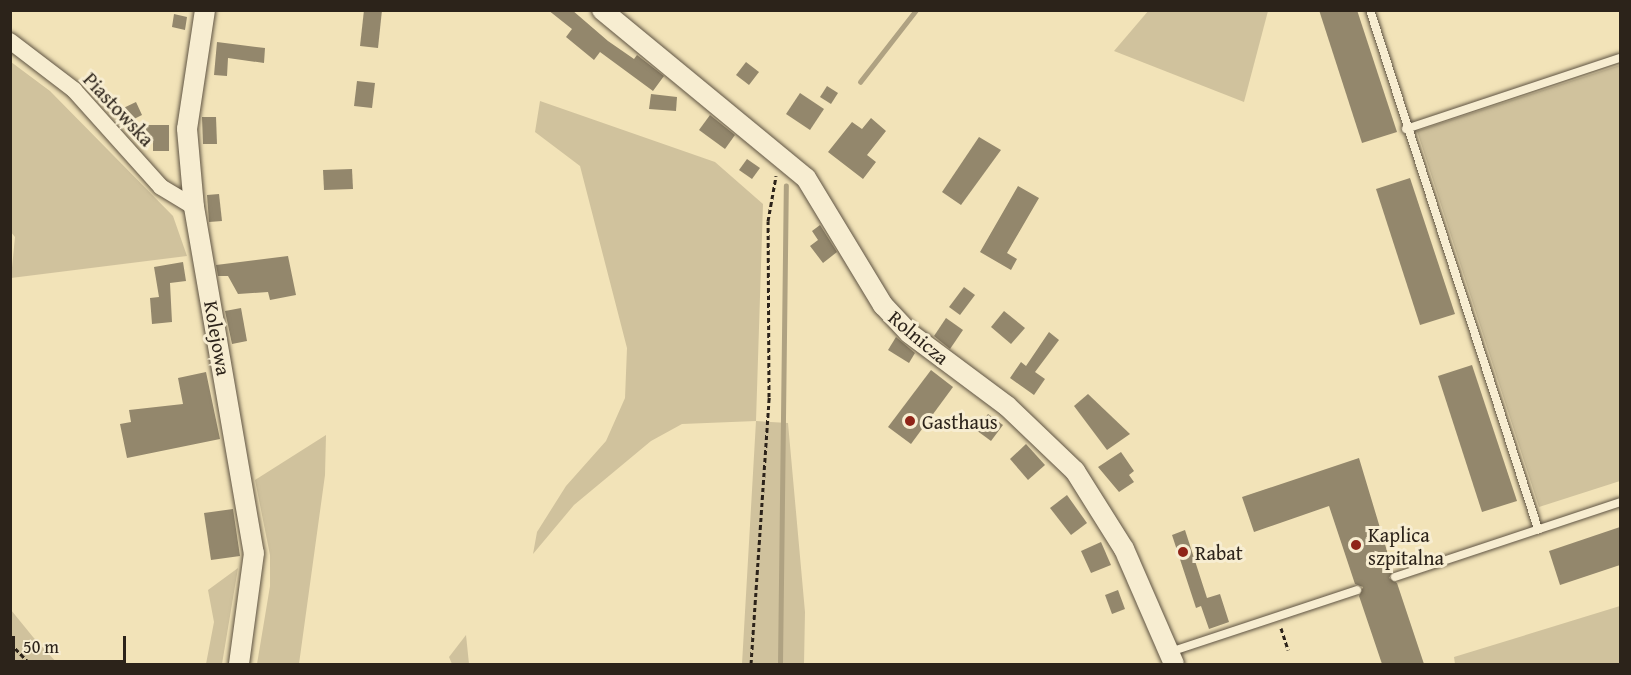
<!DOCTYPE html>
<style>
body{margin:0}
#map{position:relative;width:1631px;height:675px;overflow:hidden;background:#f2e3b8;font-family:"Gentium Book Plus",serif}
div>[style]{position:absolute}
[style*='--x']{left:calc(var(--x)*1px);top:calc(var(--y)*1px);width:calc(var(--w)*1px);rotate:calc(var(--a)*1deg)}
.green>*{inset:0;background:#d0c29d}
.stream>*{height:4.5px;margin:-2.25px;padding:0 2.25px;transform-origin:2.25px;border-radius:2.25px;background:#afa282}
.building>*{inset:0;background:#93876c}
.path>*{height:3px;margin-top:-1.5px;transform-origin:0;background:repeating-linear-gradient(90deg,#2c231a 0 4.5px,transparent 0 7.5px)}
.roads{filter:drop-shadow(0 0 2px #5e5342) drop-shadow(0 0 2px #5e5342)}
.service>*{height:8px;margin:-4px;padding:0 4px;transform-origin:4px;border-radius:4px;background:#f7edd1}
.minor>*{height:16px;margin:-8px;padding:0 8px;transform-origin:8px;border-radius:8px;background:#f7edd1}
.tertiary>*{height:20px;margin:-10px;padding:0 10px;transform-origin:10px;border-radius:10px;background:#f7edd1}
.dots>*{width:16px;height:16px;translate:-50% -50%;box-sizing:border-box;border:3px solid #f7edd1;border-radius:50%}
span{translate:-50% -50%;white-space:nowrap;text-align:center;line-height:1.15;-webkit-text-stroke:6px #f7edd1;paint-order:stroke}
.street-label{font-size:20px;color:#2c231a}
.poi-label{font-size:20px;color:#2c231a}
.left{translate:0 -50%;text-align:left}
.frame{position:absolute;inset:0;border:12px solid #2c231a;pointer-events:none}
.scale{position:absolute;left:12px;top:636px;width:114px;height:27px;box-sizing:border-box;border:3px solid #2c231a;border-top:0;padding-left:8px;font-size:18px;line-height:21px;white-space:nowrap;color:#2c231a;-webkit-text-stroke:4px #f7edd1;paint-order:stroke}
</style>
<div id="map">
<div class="green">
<div style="clip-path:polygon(1149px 10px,1268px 11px,1244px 102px,1114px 51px)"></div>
<div style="clip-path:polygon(11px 62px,50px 91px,173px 216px,187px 256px,11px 278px,15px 237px,10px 231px)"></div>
<div style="clip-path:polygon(1620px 65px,1620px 481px,1539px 507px,1417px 131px)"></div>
<div style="clip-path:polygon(540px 101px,715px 162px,763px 204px,756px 421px,788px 423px,805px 612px,804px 664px,742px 664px,756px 421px,682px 424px,651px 441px,574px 505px,533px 554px,537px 532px,566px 486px,606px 441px,625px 398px,627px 348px,580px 166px,535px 132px)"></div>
<div style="clip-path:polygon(326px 435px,325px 475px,299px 664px,257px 664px,270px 586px,270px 555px,255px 480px)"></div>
<div style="clip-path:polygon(238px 568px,222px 664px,206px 664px,214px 622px,208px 590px)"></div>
<div style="clip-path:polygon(1620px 606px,1620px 664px,1455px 664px,1454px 657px)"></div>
<div style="clip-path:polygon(11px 610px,33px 637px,58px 664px,11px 664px)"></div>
<div style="clip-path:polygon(466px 635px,469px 664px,452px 664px,449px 657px)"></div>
</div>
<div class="stream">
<div style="--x:860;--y:82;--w:91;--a:-52.1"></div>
<div style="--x:780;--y:664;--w:478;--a:-89.3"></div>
</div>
<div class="building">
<div style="clip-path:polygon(364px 10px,382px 10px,378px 48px,360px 46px)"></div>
<div style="clip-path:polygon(548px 10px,572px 10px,608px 41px,634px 59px,637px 55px,664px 76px,653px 91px,600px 52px,594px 60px,566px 37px,572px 29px)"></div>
<div style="clip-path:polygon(1319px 10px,1357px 10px,1397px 132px,1362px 143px)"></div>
<div style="clip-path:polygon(174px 14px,187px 17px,185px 30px,172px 27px)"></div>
<div style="clip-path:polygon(217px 42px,265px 48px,264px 63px,228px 58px,227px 76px,214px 75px)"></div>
<div style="clip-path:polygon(746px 62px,759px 72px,749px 85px,736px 75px)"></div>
<div style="clip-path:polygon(357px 81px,375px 83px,372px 108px,354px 106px)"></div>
<div style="clip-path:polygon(827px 86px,838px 93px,831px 104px,820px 97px)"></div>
<div style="clip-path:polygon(800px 93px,824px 109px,810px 130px,786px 114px)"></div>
<div style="clip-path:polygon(651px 94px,677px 97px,676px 111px,649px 109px)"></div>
<div style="clip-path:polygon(136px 102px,142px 115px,122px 125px,115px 112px)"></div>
<div style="clip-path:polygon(710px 115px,735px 135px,725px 149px,699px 130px)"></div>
<div style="clip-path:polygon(202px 117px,216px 117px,217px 144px,203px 144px)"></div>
<div style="clip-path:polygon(871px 118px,886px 131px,867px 155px,876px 162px,863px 179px,828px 152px,852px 122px,862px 129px)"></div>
<div style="clip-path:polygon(146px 125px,169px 125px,169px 151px,153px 151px,153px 141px,146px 141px)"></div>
<div style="clip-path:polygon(979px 137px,1001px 150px,961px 205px,942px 192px)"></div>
<div style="clip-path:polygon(747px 159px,760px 168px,752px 179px,739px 170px)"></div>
<div style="clip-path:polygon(352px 169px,353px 189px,324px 190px,323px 170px)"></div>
<div style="clip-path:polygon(1410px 178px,1455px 314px,1420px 325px,1376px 189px)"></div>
<div style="clip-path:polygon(1018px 186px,1039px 198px,1007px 253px,1017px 259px,1011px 270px,980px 252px)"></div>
<div style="clip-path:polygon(219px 194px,222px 221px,209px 222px,207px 195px)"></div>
<div style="clip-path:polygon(820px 225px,837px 252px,823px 263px,810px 246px,818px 240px,812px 231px)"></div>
<div style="clip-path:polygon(288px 256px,296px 295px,270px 300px,268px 292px,238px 294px,228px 276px,218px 276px,216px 265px)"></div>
<div style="clip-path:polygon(183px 262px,186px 281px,170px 283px,172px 322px,152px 324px,150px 298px,159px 297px,154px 267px)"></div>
<div style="clip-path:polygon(964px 287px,975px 295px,960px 315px,949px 307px)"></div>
<div style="clip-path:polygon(241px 308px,247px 341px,232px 344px,225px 311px)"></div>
<div style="clip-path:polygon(1004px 311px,1025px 328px,1011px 344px,991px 327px)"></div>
<div style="clip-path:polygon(946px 318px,963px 330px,950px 349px,934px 336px)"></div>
<div style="clip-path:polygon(1049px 332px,1059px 340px,1035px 372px,1045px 379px,1034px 395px,1010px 378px,1021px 362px,1026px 366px)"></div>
<div style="clip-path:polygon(896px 337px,915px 353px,909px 363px,888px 350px)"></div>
<div style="clip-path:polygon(1472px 365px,1517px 501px,1482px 512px,1438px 376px)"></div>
<div style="clip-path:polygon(931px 370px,953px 387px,911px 444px,888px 427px)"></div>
<div style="clip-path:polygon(206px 372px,220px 439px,127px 458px,120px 424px,131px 422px,129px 410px,183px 404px,178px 378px)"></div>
<div style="clip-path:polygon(1088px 394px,1130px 434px,1107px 450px,1074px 406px)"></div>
<div style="clip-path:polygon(988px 414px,1003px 425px,991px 441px,976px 430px)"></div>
<div style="clip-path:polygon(1026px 444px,1045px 465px,1028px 480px,1010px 459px)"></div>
<div style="clip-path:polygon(1121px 452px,1134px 471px,1129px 475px,1134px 482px,1119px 492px,1098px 467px)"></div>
<div style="clip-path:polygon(1359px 458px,1393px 571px,1389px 578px,1397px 583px,1424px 664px,1382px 664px,1359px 596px,1363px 587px,1355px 584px,1329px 506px,1254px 532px,1242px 497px)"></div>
<div style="clip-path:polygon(1067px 495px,1087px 523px,1071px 535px,1050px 508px)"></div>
<div style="clip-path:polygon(233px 509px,240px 556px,211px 560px,204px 513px)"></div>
<div style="clip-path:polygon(1620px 527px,1620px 565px,1560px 585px,1549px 551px)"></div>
<div style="clip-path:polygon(1185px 530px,1207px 598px,1220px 594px,1229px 622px,1209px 629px,1201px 606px,1196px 608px,1172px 535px)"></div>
<div style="clip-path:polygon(1101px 542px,1111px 565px,1091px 573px,1081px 551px)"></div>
<div style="clip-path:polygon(1118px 590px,1125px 609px,1112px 614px,1105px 595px)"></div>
</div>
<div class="path">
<div style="--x:1281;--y:628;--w:23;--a:72"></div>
<div style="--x:10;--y:643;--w:29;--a:46"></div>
<div style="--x:751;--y:664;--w:268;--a:-86.1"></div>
<div style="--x:769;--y:397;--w:176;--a:-90.3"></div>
<div style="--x:768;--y:221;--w:46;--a:-79.9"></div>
</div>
<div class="roads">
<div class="service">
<div style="--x:1370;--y:10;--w:546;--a:72.06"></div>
<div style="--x:1406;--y:129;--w:225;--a:-18.4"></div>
<div style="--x:1395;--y:577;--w:237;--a:-18.4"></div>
<div style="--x:1170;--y:652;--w:197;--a:-18.3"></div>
</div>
<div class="minor">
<div style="--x:10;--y:41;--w:81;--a:37.4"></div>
<div style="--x:74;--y:90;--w:130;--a:48.1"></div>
<div style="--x:161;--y:187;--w:39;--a:31"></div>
</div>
<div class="tertiary">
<div style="--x:205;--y:10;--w:120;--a:98.6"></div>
<div style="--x:187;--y:129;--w:78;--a:84.9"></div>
<div style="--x:194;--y:207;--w:351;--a:80.2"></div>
<div style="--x:254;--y:553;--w:112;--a:97.7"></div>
<div style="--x:602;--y:10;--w:264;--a:39.5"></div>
<div style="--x:806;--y:178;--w:149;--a:58.8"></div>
<div style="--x:883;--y:305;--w:38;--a:47"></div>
<div style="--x:909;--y:333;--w:122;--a:36.7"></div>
<div style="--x:1007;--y:406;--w:94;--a:43.7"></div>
<div style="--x:1075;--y:471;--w:92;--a:57.9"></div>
<div style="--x:1124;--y:549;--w:125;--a:66.5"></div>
</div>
</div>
<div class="dots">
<div style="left:910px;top:421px;background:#8f2418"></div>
<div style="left:1356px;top:545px;background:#8f2418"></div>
<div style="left:1183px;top:552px;background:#8f2418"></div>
</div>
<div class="street-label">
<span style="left:119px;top:109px;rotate:47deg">Piastowska</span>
<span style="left:919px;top:337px;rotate:40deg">Rolnicza</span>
<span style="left:218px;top:338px;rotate:80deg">Kolejowa</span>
</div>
<div class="poi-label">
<span class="left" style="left:922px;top:421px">Gasthaus</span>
<span class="left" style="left:1368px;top:546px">Kaplica<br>szpitalna</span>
<span class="left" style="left:1195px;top:552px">Rabat</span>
</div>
<div class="frame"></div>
<div class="scale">50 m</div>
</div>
